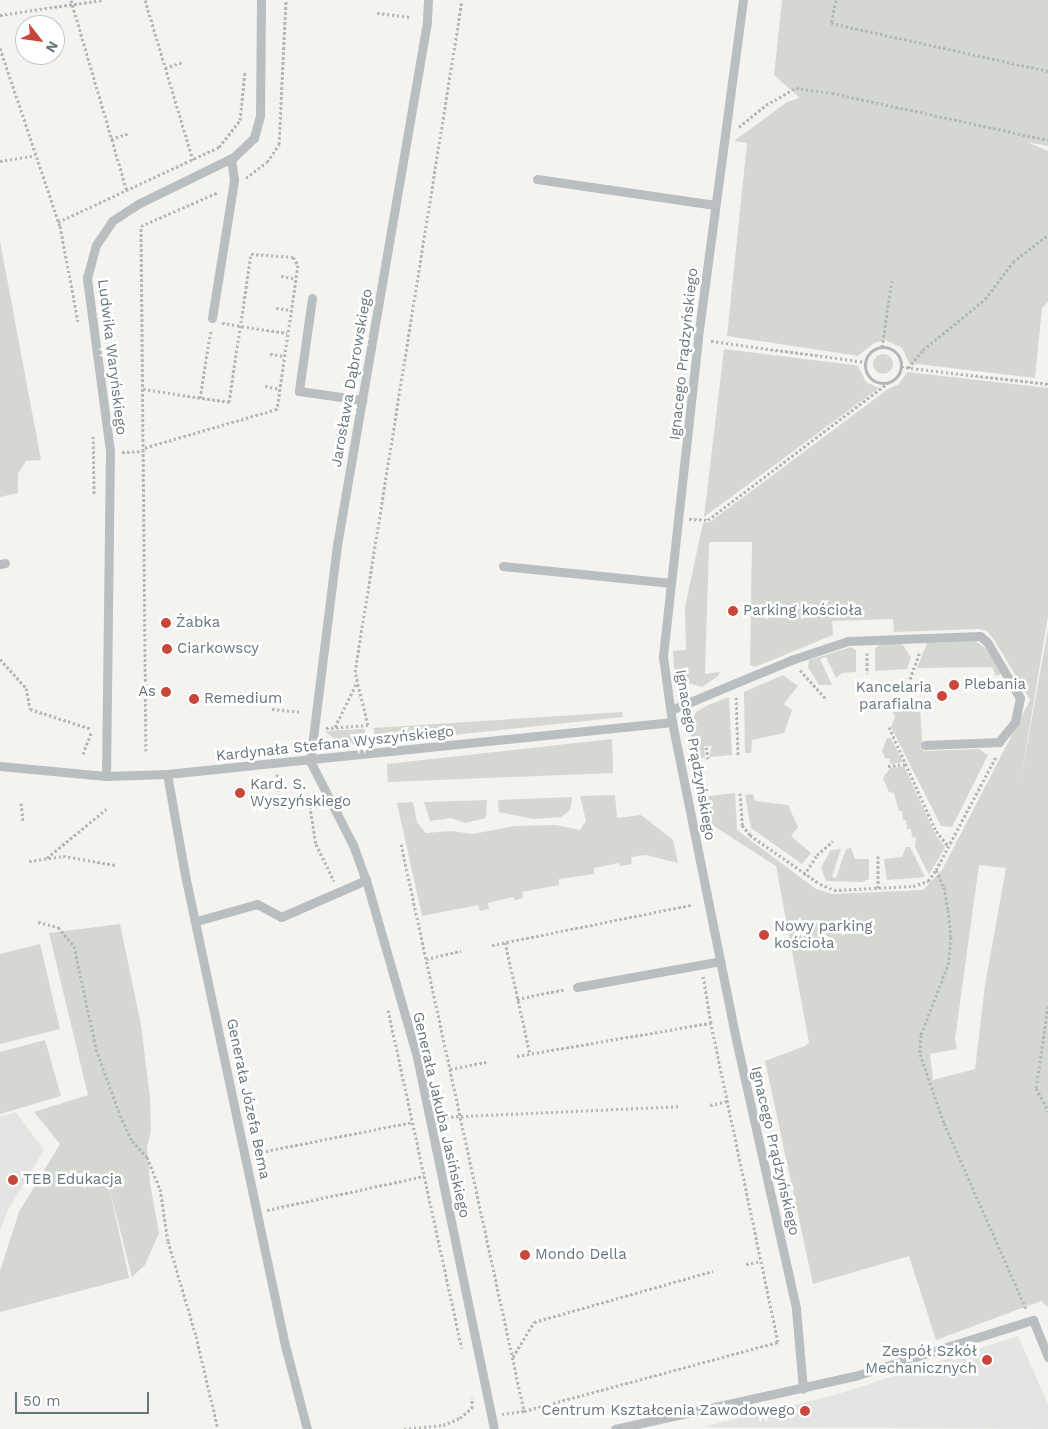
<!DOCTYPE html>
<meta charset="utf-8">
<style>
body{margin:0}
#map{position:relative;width:1048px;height:1429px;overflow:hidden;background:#f4f3f0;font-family:"Work Sans",sans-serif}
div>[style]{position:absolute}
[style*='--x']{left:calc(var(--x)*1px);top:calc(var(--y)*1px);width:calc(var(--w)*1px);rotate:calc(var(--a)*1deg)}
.built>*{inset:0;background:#e4e5e3}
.green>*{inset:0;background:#d4d8d0}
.round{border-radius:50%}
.path>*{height:3px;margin-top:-1.5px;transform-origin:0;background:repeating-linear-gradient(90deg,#b3b7b8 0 2.5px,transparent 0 5px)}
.path>.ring{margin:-1.5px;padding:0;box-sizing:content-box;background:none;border:3px solid #b3b7b8;border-radius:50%}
.minor>*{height:9px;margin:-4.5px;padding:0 4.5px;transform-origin:4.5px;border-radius:4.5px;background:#b9bec0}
.dots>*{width:14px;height:14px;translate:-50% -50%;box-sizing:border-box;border:2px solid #fff;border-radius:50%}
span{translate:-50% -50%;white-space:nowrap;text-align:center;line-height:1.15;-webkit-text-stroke:5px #fff;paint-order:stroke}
.street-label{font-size:15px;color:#67777d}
.poi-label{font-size:15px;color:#67777d}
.left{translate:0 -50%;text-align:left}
.right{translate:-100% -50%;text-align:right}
.north{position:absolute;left:15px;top:15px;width:50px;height:50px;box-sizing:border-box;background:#fff;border:1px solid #c2c9cb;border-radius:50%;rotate:120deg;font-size:14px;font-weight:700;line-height:20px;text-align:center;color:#67777d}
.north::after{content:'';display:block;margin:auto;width:18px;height:22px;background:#ca453a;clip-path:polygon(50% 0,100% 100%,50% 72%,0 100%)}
.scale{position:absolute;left:15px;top:1392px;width:134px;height:22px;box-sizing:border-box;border:2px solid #67777d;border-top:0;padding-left:6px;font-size:15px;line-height:18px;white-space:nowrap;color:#67777d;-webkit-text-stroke:4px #fff;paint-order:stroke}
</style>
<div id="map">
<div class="built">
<div style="clip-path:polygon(16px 1112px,44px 1150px,8px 1210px,0 1231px,0 1117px)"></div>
<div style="clip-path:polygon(1018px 1336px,1048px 1404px,1048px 1429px,701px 1427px,835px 1395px)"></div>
</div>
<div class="green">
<div style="clip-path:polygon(782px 0,1048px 0,1048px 146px,1027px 142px,1048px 151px,1048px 302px,1042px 308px,1035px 378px,909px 363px,902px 348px,885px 340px,874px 343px,858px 356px,727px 336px,747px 143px,734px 141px,787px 102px,800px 98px,774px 75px)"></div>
<div style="clip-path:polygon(0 241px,41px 460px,26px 461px,18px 474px,18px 493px,0 497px)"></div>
<div style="clip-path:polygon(724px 349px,854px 365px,858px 366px,866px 382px,879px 388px,704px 517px)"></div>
<div class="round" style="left:873px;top:354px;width:20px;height:20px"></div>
<div style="clip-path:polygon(evenodd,907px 372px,1048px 388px,1048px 616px,1020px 784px,1048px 629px,1048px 1307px,1041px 1301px,936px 1340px,909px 1256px,813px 1284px,765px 1061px,805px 1046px,809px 1042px,776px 866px,706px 821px,701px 797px,735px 793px,737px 830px,816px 889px,832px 894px,923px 890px,942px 870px,1030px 700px,995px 641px,987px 631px,978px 629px,894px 632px,893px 619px,832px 621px,833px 635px,755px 667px,750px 665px,752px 542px,710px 542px,709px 545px,705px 674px,720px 672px,718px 676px,702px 687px,675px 679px,673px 651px,686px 650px,685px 607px,703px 523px,710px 522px,888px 389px,899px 384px,907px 372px,979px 865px,1006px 868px,985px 985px,975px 1069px,933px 1080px,930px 1054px,957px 1049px,955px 1039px,979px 865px)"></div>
<div style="clip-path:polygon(975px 641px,985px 648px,1001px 674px,996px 676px,992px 667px,917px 668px,927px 643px)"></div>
<div style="clip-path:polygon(880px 644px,899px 643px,904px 646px,911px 658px,907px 669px,875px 671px,875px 649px)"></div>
<div style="clip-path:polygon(851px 647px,856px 650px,856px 672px,842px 673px,836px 678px,826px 657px,820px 659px,832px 685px,819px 685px,808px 667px,809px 660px)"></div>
<div style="clip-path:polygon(783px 675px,798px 686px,784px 704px,792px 710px,784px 733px,752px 740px,751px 753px,745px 753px,744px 692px)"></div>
<div style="clip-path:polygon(729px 697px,732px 755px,709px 757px,712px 746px,704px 746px,705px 758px,696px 759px,694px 763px,689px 724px,696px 712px,708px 705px)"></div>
<div style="clip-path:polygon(909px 703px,918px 703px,920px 710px,923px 751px,979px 749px,988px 755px,952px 827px,941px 826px,891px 727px,895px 717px,892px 710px,907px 709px)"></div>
<div style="clip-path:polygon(622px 712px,623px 717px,377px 743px,373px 728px)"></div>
<div style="clip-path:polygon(364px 729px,368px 743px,341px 745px,325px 731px)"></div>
<div style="clip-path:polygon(887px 738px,891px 738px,903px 762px,890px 764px,890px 759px,885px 758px,882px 751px)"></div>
<div style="clip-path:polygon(612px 739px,613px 773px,388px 782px,387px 764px)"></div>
<div style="clip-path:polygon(904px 766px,936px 836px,945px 847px,929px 875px,915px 847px,916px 838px,912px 837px,911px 829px,907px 829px,906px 820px,903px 820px,902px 811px,899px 811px,894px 793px,889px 792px,883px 778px,890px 768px)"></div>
<div style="clip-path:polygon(753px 794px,755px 801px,788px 805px,798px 827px,791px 836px,811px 853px,802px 864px,751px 828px,745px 795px)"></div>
<div style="clip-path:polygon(615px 795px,617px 818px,641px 815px,673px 840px,678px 863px,646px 855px,631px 857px,632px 864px,620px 866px,619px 863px,594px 868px,594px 874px,559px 879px,559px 885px,522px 892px,523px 898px,515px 900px,513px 897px,488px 903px,489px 909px,480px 911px,478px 905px,422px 916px,397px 803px,413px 802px,417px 822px,426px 833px,451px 831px,473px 834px,515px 826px,556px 825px,580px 830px,586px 821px,580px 796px)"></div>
<div style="clip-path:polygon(572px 797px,570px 810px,561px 817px,533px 819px,499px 812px,498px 800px)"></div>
<div style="clip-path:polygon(487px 800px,486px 818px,465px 823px,451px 818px,430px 821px,424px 802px)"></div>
<div style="clip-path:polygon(906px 847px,910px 847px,925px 877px,887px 880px,884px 859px,902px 857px)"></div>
<div style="clip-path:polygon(851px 848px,855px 859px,869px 859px,869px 879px,862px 882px,826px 881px,821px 867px,831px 850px,841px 849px,832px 877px,836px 878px,846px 849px)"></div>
<div style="clip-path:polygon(120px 924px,141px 1025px,150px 1097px,151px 1131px,147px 1147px,150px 1183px,159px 1233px,145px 1265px,132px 1277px,109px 1186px,129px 1278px,0 1312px,0 1271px,19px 1212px,60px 1144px,34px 1112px,88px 1095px,49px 933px)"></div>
<div style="clip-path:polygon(40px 944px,60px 1029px,0 1044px,0 954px)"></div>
<div style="clip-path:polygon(45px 1040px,61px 1096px,0 1114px,0 1052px)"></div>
</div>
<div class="path">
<div style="--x:71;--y:0;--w:199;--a:73.7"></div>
<div style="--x:145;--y:0;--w:167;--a:73.3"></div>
<div style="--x:836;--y:0;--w:24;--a:102"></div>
<div style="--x:831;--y:23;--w:222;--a:12.5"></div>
<div style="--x:377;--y:13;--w:35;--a:7"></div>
<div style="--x:0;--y:15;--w:103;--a:-8.4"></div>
<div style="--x:0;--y:48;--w:188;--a:71.4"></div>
<div style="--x:60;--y:226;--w:97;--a:79.3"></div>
<div style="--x:165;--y:68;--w:18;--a:-19"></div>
<div style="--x:739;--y:127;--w:35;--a:-39"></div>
<div style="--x:766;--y:105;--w:34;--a:-30"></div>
<div style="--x:796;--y:88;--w:36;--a:8"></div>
<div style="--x:832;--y:93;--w:221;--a:12.3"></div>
<div style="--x:111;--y:139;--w:19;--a:-18"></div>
<div style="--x:0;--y:161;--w:36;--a:-9"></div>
<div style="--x:246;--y:178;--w:26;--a:-37"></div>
<div style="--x:267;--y:162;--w:22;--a:-56"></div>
<div style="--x:279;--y:144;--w:144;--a:-87.2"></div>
<div style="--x:58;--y:222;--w:178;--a:-25"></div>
<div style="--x:219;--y:147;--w:34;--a:-52"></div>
<div style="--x:240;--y:120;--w:49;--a:-84.2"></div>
<div style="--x:281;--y:276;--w:15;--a:11"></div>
<div style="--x:276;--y:308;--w:15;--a:8"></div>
<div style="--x:222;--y:323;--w:66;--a:8.7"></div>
<div style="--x:711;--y:341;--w:156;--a:7.7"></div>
<div style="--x:882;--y:347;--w:68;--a:-81.5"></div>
<div class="ring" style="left:865px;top:347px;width:33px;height:33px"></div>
<div style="--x:270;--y:354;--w:14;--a:8"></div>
<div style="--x:901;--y:367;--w:148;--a:6.6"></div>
<div style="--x:908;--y:368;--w:23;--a:-50"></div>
<div style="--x:923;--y:350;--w:80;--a:-39.4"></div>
<div style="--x:985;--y:299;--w:46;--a:-52.9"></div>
<div style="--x:1013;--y:262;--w:44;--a:-37.6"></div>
<div style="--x:265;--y:386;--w:14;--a:12"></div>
<div style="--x:143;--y:389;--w:87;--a:8.6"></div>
<div style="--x:229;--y:402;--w:150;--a:-81.5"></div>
<div style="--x:251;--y:254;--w:42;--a:4.1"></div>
<div style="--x:293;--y:257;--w:9;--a:58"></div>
<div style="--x:298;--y:265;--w:146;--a:98.3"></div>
<div style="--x:277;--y:409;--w:139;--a:163.7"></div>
<div style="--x:200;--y:398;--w:70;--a:-80.9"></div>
<div style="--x:93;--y:436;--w:59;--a:89"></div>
<div style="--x:122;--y:452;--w:21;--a:-3"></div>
<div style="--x:689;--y:519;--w:19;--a:3"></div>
<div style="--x:708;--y:520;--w:228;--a:-37.3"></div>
<div style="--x:867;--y:653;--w:20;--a:90"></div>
<div style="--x:0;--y:659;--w:39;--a:48"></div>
<div style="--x:26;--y:688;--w:21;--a:79"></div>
<div style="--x:30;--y:709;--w:65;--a:17.9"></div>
<div style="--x:800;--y:670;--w:40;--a:48"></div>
<div style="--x:910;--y:679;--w:30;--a:-70"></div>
<div style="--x:736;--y:697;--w:59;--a:88.1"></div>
<div style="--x:272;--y:709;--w:27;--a:6"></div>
<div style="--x:335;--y:727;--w:50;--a:-63.9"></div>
<div style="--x:889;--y:727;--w:114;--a:65.7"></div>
<div style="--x:936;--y:831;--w:19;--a:51"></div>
<div style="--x:326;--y:728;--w:42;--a:-4.1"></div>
<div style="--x:368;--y:725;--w:55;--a:-103.8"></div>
<div style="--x:355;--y:672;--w:680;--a:-80.95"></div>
<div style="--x:275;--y:741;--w:9;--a:90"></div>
<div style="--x:706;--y:747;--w:12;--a:81"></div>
<div style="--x:146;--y:751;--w:525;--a:-90.55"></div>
<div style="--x:141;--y:226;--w:85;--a:-23.6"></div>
<div style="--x:83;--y:754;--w:25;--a:-69"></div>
<div style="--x:888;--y:766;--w:17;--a:-7"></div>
<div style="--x:277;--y:774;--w:20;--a:84"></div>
<div style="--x:740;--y:793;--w:32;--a:86"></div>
<div style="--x:742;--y:825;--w:13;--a:51"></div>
<div style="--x:750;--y:835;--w:85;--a:35"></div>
<div style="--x:820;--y:884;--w:15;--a:23"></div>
<div style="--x:834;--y:890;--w:79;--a:-2.9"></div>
<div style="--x:913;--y:886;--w:16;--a:-18"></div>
<div style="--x:928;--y:881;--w:14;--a:-54"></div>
<div style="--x:936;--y:870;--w:130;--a:-62.1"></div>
<div style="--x:309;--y:801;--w:44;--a:80.8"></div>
<div style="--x:316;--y:844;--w:41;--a:64.1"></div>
<div style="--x:21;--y:803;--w:18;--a:84"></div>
<div style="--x:401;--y:844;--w:580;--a:77.76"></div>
<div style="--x:524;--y:1411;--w:22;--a:172"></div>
<div style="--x:878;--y:856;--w:32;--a:90"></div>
<div style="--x:47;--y:858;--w:77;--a:-39.7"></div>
<div style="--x:29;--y:861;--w:34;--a:-8"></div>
<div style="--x:63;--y:856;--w:54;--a:9.6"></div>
<div style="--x:936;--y:870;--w:19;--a:65"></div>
<div style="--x:944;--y:887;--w:23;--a:80"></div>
<div style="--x:948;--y:910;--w:27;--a:84"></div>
<div style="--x:951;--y:937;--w:25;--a:95"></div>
<div style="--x:949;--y:962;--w:78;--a:111"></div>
<div style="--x:921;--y:1035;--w:19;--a:93"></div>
<div style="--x:920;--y:1054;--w:73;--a:70.8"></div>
<div style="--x:944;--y:1123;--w:203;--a:66.2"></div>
<div style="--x:804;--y:875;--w:24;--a:-57"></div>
<div style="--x:817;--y:855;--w:21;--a:-41"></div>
<div style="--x:38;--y:922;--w:21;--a:14"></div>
<div style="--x:58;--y:927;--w:25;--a:50"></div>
<div style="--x:74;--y:946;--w:105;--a:77.9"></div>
<div style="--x:96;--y:1049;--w:70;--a:70"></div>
<div style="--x:120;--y:1115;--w:29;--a:65"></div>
<div style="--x:132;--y:1141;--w:22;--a:47"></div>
<div style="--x:147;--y:1157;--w:35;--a:68"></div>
<div style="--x:160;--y:1189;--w:53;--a:81.3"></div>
<div style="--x:168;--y:1241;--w:99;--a:73.6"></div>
<div style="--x:196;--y:1336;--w:96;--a:76.7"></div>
<div style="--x:505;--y:942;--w:115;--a:77.4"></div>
<div style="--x:492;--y:945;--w:203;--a:-11.4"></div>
<div style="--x:426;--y:959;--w:36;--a:-13"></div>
<div style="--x:517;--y:999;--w:50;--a:-11.5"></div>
<div style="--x:1048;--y:1006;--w:83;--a:98.3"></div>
<div style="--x:1036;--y:1088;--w:26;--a:62"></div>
<div style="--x:388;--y:1010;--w:346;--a:77.7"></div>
<div style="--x:517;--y:1056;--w:197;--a:-9.7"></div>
<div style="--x:711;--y:1023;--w:48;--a:-99.7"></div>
<div style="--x:450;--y:1069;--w:37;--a:-11"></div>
<div style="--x:710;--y:1105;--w:17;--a:-13"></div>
<div style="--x:441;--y:1117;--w:238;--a:-2.6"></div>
<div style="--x:256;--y:1153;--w:159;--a:-11.2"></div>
<div style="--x:267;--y:1210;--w:161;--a:-12.2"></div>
<div style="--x:746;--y:1264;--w:15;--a:-11"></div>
<div style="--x:513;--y:1357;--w:41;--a:-59"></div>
<div style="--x:534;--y:1322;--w:186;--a:-15.9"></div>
<div style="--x:524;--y:1411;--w:263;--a:-15.2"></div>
<div style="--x:778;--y:1342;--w:326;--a:-101.9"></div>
<div style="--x:404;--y:1429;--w:39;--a:-6"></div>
<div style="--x:443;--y:1425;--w:18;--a:-22"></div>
<div style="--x:460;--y:1418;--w:16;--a:-40"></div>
<div style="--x:472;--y:1408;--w:10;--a:-90"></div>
</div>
<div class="minor">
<div style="--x:428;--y:0;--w:22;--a:93"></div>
<div style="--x:427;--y:22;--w:531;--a:99.76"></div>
<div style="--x:337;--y:545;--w:218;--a:97.1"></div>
<div style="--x:310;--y:761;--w:94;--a:62.9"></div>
<div style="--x:353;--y:845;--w:37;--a:70"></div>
<div style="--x:366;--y:880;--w:184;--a:73.9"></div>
<div style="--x:417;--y:1057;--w:380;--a:78.3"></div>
<div style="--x:743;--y:0;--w:342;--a:97.6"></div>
<div style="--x:698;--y:339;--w:320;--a:96.3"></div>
<div style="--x:663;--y:657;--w:66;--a:82.1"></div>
<div style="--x:672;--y:722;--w:328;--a:78.6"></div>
<div style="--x:737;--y:1044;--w:271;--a:77.4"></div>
<div style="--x:796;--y:1309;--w:80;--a:85"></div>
<div style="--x:537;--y:179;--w:180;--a:8.3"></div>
<div style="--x:312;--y:298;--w:94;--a:98"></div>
<div style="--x:299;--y:391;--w:64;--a:8.1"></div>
<div style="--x:212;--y:318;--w:140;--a:-80.9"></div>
<div style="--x:234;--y:180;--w:22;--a:-98"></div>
<div style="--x:0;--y:564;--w:5;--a:-11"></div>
<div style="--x:503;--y:566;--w:169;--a:5.8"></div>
<div style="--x:671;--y:710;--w:130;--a:-22.6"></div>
<div style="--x:791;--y:660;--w:60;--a:-18.4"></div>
<div style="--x:848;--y:641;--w:132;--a:-2.2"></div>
<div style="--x:980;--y:636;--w:9;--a:41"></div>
<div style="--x:987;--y:642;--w:65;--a:59.5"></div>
<div style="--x:1020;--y:698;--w:25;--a:102"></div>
<div style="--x:1015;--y:722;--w:26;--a:129"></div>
<div style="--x:999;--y:742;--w:74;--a:177.7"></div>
<div style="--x:0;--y:766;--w:106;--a:5.4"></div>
<div style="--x:106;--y:776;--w:61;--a:-1.9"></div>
<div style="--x:167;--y:774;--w:508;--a:-5.88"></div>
<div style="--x:167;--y:774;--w:103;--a:79.9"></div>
<div style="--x:185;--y:875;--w:485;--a:78"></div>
<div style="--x:286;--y:1349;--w:83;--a:75.3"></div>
<div style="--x:106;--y:776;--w:325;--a:-89.3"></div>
<div style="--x:110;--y:451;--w:175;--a:-97.6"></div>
<div style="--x:87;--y:278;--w:34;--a:-75"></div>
<div style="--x:96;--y:245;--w:29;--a:-56"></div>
<div style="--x:112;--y:221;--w:33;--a:-33"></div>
<div style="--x:140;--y:203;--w:105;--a:-26.1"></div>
<div style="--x:234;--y:157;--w:28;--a:-44"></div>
<div style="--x:254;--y:138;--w:23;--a:-75"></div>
<div style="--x:260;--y:116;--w:116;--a:-89.5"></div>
<div style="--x:197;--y:921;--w:62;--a:-15.8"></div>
<div style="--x:257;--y:904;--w:27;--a:28"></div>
<div style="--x:281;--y:917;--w:93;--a:-23.5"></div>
<div style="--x:577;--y:987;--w:146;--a:-10.2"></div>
<div style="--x:615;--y:1429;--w:246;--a:-12.5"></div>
<div style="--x:855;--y:1376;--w:187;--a:-17.5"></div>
<div style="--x:1033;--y:1320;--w:40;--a:68"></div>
</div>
<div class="dots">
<div style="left:733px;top:611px;background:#ca453a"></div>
<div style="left:166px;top:623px;background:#ca453a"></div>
<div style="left:167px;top:649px;background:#ca453a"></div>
<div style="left:954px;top:685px;background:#ca453a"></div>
<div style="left:166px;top:692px;background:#ca453a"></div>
<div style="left:942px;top:696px;background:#ca453a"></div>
<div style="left:194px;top:699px;background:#ca453a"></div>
<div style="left:240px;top:793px;background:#ca453a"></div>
<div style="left:764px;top:935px;background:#ca453a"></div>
<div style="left:13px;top:1180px;background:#ca453a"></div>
<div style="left:525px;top:1255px;background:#ca453a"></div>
<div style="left:987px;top:1360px;background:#ca453a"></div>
<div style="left:805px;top:1411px;background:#ca453a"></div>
</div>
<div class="street-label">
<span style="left:684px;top:354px;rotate:-84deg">Ignacego Prądzyńskiego</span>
<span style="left:112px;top:357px;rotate:83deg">Ludwika Waryńskiego</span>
<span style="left:352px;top:378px;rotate:-80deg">Jarosława Dąbrowskiego</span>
<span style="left:335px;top:744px;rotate:-6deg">Kardynała Stefana Wyszyńskiego</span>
<span style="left:695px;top:755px;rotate:80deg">Ignacego Prądzyńskiego</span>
<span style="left:248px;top:1099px;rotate:78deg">Generała Józefa Bema</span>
<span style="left:441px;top:1115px;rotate:77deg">Generała Jakuba Jasińskiego</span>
<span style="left:775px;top:1151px;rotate:77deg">Ignacego Prądzyńskiego</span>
</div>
<div class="poi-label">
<span class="left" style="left:743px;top:611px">Parking kościoła</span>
<span class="left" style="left:176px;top:623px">Żabka</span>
<span class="left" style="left:177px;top:649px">Ciarkowscy</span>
<span class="left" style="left:964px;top:685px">Plebania</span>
<span class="right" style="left:932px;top:696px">Kancelaria<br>parafialna</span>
<span class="right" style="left:156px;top:692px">As</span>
<span class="left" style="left:204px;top:699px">Remedium</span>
<span class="left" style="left:250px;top:793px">Kard. S.<br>Wyszyńskiego</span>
<span class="left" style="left:774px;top:935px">Nowy parking<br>kościoła</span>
<span class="left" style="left:23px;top:1180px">TEB Edukacja</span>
<span class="left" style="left:535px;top:1255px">Mondo Della</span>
<span class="right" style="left:977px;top:1360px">Zespół Szkół<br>Mechanicznych</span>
<span class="right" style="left:795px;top:1411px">Centrum Kształcenia Zawodowego</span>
</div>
<div class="north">N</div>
<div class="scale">50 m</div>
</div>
